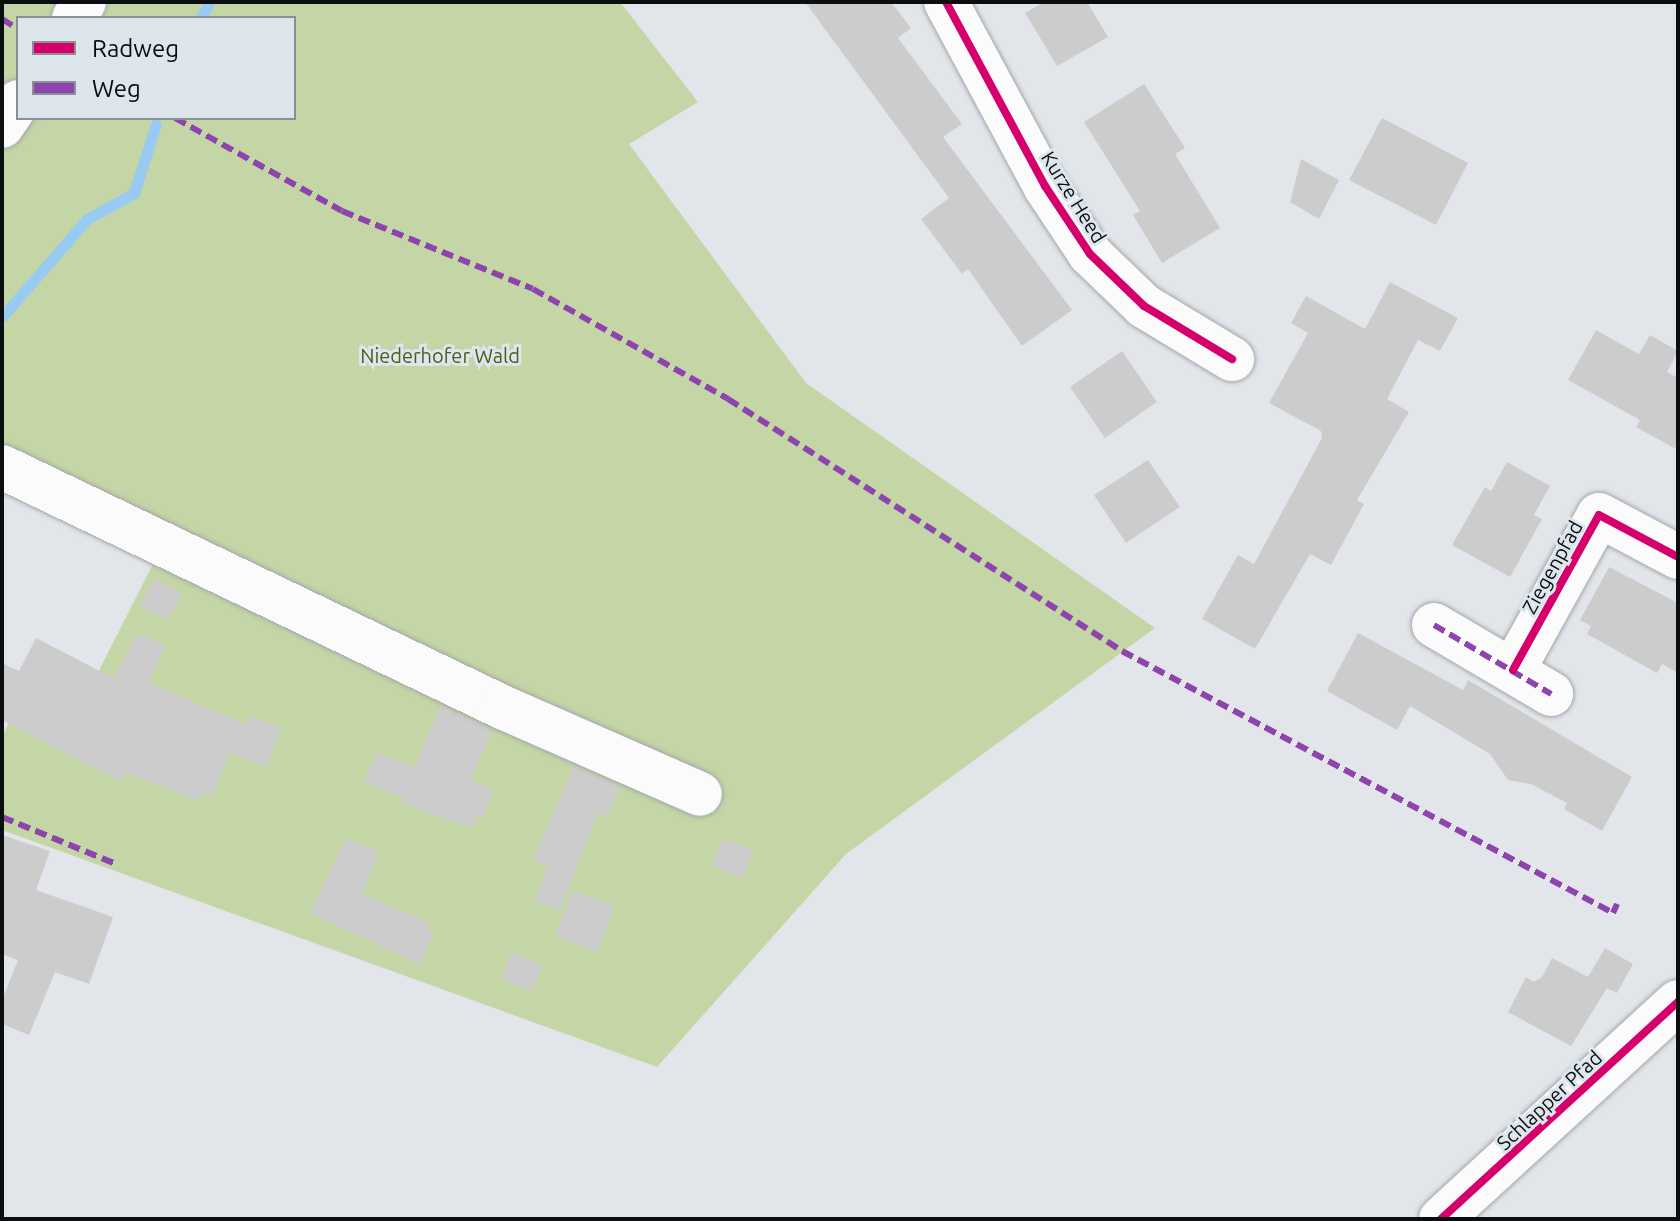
<!DOCTYPE html>
<style>
body{margin:0}
#map{position:relative;width:1680px;height:1221px;overflow:hidden;background:#e2e6ea;font-family:Ubuntu,sans-serif}
div>[style]{position:absolute}
[style*='--x']{left:calc(var(--x)*1px);top:calc(var(--y)*1px);width:calc(var(--w)*1px);rotate:calc(var(--a)*1deg)}
.green>*{inset:0;background:#c4d6a6}
.stream>*{height:11px;margin:-5.5px;padding:0 5.5px;transform-origin:5.5px;border-radius:5.5px;background:#98cbf1}
.building>*{inset:0;background:#cccccd}
.roads{filter:drop-shadow(0 0 2px #a3a7aa) drop-shadow(0 0 2px #a3a7aa)}
.minor>*{height:44px;margin:-22px;padding:0 22px;transform-origin:22px;border-radius:22px;background:#fbfbfc}
.quiet>*{height:6px;margin-top:-3px;transform-origin:0;background:repeating-linear-gradient(90deg,#8e44ad 0 12px,transparent 0 18px)}
.cycleway>*{height:8px;margin:-4px;padding:0 4px;transform-origin:4px;border-radius:4px;background:#d6006c}
span{translate:-50% -50%;white-space:nowrap;text-align:center;line-height:1.15;-webkit-text-stroke:6px #dee6ed;paint-order:stroke}
.street-label{font-size:20px;color:#0b0e10}
.park-label{font-size:20px;color:#4b5e1a}
.frame{position:absolute;inset:0;border:4px solid #0b0e10;pointer-events:none}
.legend{position:absolute;left:16px;top:16px;width:280px;height:104px;box-sizing:border-box;background:#dee6ed;border:2px solid #8a9095;margin:0;padding:10px 14px;list-style:none;font-size:24px;color:#0b0e10}
.legend li{display:flex;align-items:center;gap:16px;height:40px}
.legend b{width:40px;border:2px solid #8a9095}
</style>
<div id="map">
<div class="green">
<div style="clip-path:polygon(evenodd,2px 2px,620px 2px,698px 102px,629px 144px,806px 383px,1155px 628px,846px 854px,657px 1067px,2px 830px,2px 737px,32px 674px,84px 700px,156px 558px,2px 450px,2px 2px,18px 18px,294px 18px,294px 118px,18px 118px,18px 18px)"></div>
</div>
<div class="stream">
<div style="--x:201;--y:18;--w:18;--a:-63"></div>
<div style="--x:2;--y:317;--w:130;--a:-49.1"></div>
<div style="--x:87;--y:219;--w:54;--a:-29"></div>
<div style="--x:134;--y:193;--w:72;--a:-72.3"></div>
</div>
<div class="building">
<div style="clip-path:polygon(805px 2px,891px 2px,911px 28px,898px 38px,962px 124px,943px 137px,1072px 310px,1022px 346px,968px 269px,962px 274px,921px 219px,949px 198px)"></div>
<div style="clip-path:polygon(1044px 2px,1087px 2px,1108px 37px,1057px 66px,1025px 13px)"></div>
<div style="clip-path:polygon(1144px 84px,1185px 148px,1175px 154px,1220px 228px,1162px 263px,1133px 215px,1140px 211px,1084px 122px)"></div>
<div style="clip-path:polygon(1382px 118px,1468px 163px,1436px 225px,1349px 180px)"></div>
<div style="clip-path:polygon(1301px 159px,1339px 180px,1319px 219px,1290px 202px)"></div>
<div style="clip-path:polygon(1390px 282px,1458px 318px,1440px 351px,1418px 340px,1387px 399px,1409px 412px,1357px 500px,1364px 504px,1331px 565px,1310px 554px,1255px 649px,1202px 619px,1238px 555px,1254px 564px,1322px 438px,1321px 431px,1269px 403px,1308px 333px,1291px 323px,1306px 296px,1365px 329px)"></div>
<div style="clip-path:polygon(1596px 330px,1639px 354px,1650px 335px,1678px 351px,1667px 372px,1678px 378px,1678px 450px,1636px 427px,1640px 420px,1568px 380px)"></div>
<div style="clip-path:polygon(1122px 351px,1157px 402px,1105px 438px,1070px 387px)"></div>
<div style="clip-path:polygon(1148px 460px,1180px 507px,1126px 543px,1094px 495px)"></div>
<div style="clip-path:polygon(1507px 462px,1550px 486px,1534px 515px,1542px 519px,1510px 577px,1452px 545px,1485px 487px,1491px 491px)"></div>
<div style="clip-path:polygon(1609px 567px,1678px 603px,1678px 673px,1662px 664px,1657px 673px,1587px 634px,1591px 626px,1580px 620px)"></div>
<div style="clip-path:polygon(154px 579px,182px 593px,167px 620px,140px 606px)"></div>
<div style="clip-path:polygon(1358px 633px,1463px 690px,1468px 680px,1632px 777px,1602px 831px,1564px 809px,1567px 803px,1531px 784px,1508px 780px,1490px 754px,1410px 706px,1397px 730px,1327px 691px)"></div>
<div style="clip-path:polygon(138px 634px,165px 645px,149px 683px,246px 724px,249px 716px,281px 728px,266px 767px,230px 753px,212px 796px,202px 792px,198px 801px,126px 773px,121px 782px,2px 720px,2px 663px,19px 671px,36px 638px,113px 678px)"></div>
<div style="clip-path:polygon(441px 706px,492px 730px,471px 780px,494px 790px,483px 816px,476px 814px,474px 828px,402px 803px,404px 798px,364px 782px,377px 752px,415px 767px)"></div>
<div style="clip-path:polygon(574px 766px,620px 786px,607px 817px,597px 813px,560px 910px,534px 901px,547px 865px,533px 859px)"></div>
<div style="clip-path:polygon(2px 835px,50px 851px,36px 890px,113px 917px,89px 984px,55px 972px,29px 1035px,2px 1024px,2px 1000px,18px 960px,2px 954px)"></div>
<div style="clip-path:polygon(346px 839px,378px 851px,362px 894px,430px 923px,427px 929px,434px 933px,420px 964px,310px 913px)"></div>
<div style="clip-path:polygon(723px 839px,753px 850px,742px 879px,712px 866px)"></div>
<div style="clip-path:polygon(573px 891px,614px 906px,597px 952px,555px 936px)"></div>
<div style="clip-path:polygon(1605px 948px,1633px 964px,1617px 993px,1607px 988px,1571px 1046px,1508px 1012px,1526px 977px,1534px 982px,1542px 977px,1552px 958px,1588px 977px)"></div>
<div style="clip-path:polygon(512px 953px,543px 965px,532px 991px,501px 979px)"></div>
</div>
<div class="roads">
<div class="minor">
<div style="--x:946;--y:2;--w:209;--a:61.7"></div>
<div style="--x:1045;--y:186;--w:82;--a:56.5"></div>
<div style="--x:1090;--y:254;--w:75;--a:43.9"></div>
<div style="--x:1144;--y:306;--w:103;--a:31.1"></div>
<div style="--x:74;--y:18;--w:19;--a:-58"></div>
<div style="--x:2;--y:126;--w:29;--a:-56"></div>
<div style="--x:2;--y:467;--w:555;--a:25.64"></div>
<div style="--x:502;--y:707;--w:216;--a:23.7"></div>
<div style="--x:1434;--y:625;--w:136;--a:30.5"></div>
<div style="--x:1513;--y:670;--w:177;--a:-61"></div>
<div style="--x:1599;--y:515;--w:89;--a:28"></div>
<div style="--x:1441;--y:1219;--w:321;--a:-42.5"></div>
</div>
</div>
<div class="quiet">
<div style="--x:2;--y:19;--w:19;--a:32"></div>
<div style="--x:175;--y:118;--w:191;--a:29.1"></div>
<div style="--x:342;--y:211;--w:206;--a:22.2"></div>
<div style="--x:533;--y:289;--w:224;--a:29.4"></div>
<div style="--x:728;--y:399;--w:468;--a:32.6"></div>
<div style="--x:1122;--y:651;--w:557;--a:28.08"></div>
<div style="--x:1613;--y:913;--w:10;--a:-66"></div>
<div style="--x:1434;--y:625;--w:136;--a:30.5"></div>
<div style="--x:2;--y:817;--w:123;--a:22.4"></div>
</div>
<div class="cycleway">
<div style="--x:946;--y:2;--w:209;--a:61.7"></div>
<div style="--x:1045;--y:186;--w:82;--a:56.5"></div>
<div style="--x:1090;--y:254;--w:75;--a:43.9"></div>
<div style="--x:1144;--y:306;--w:103;--a:31.1"></div>
<div style="--x:1513;--y:670;--w:177;--a:-61"></div>
<div style="--x:1599;--y:515;--w:89;--a:28"></div>
<div style="--x:1441;--y:1219;--w:321;--a:-42.5"></div>
</div>
<div class="street-label">
<span style="left:1074px;top:197px;rotate:58deg">Kurze Heed</span>
<span style="left:1552px;top:567px;rotate:-61deg">Ziegenpfad</span>
<span style="left:1549px;top:1100px;rotate:-43deg">Schlapper Pfad</span>
</div>
<div class="park-label">
<span style="left:440px;top:355px">Niederhofer Wald</span>
</div>
<div class="frame"></div>
<ul class="legend">
<li><b style="height:10px;background:#d6006c"></b>Radweg</li>
<li><b style="height:10px;background:#8e44ad"></b>Weg</li>
</ul>
</div>
